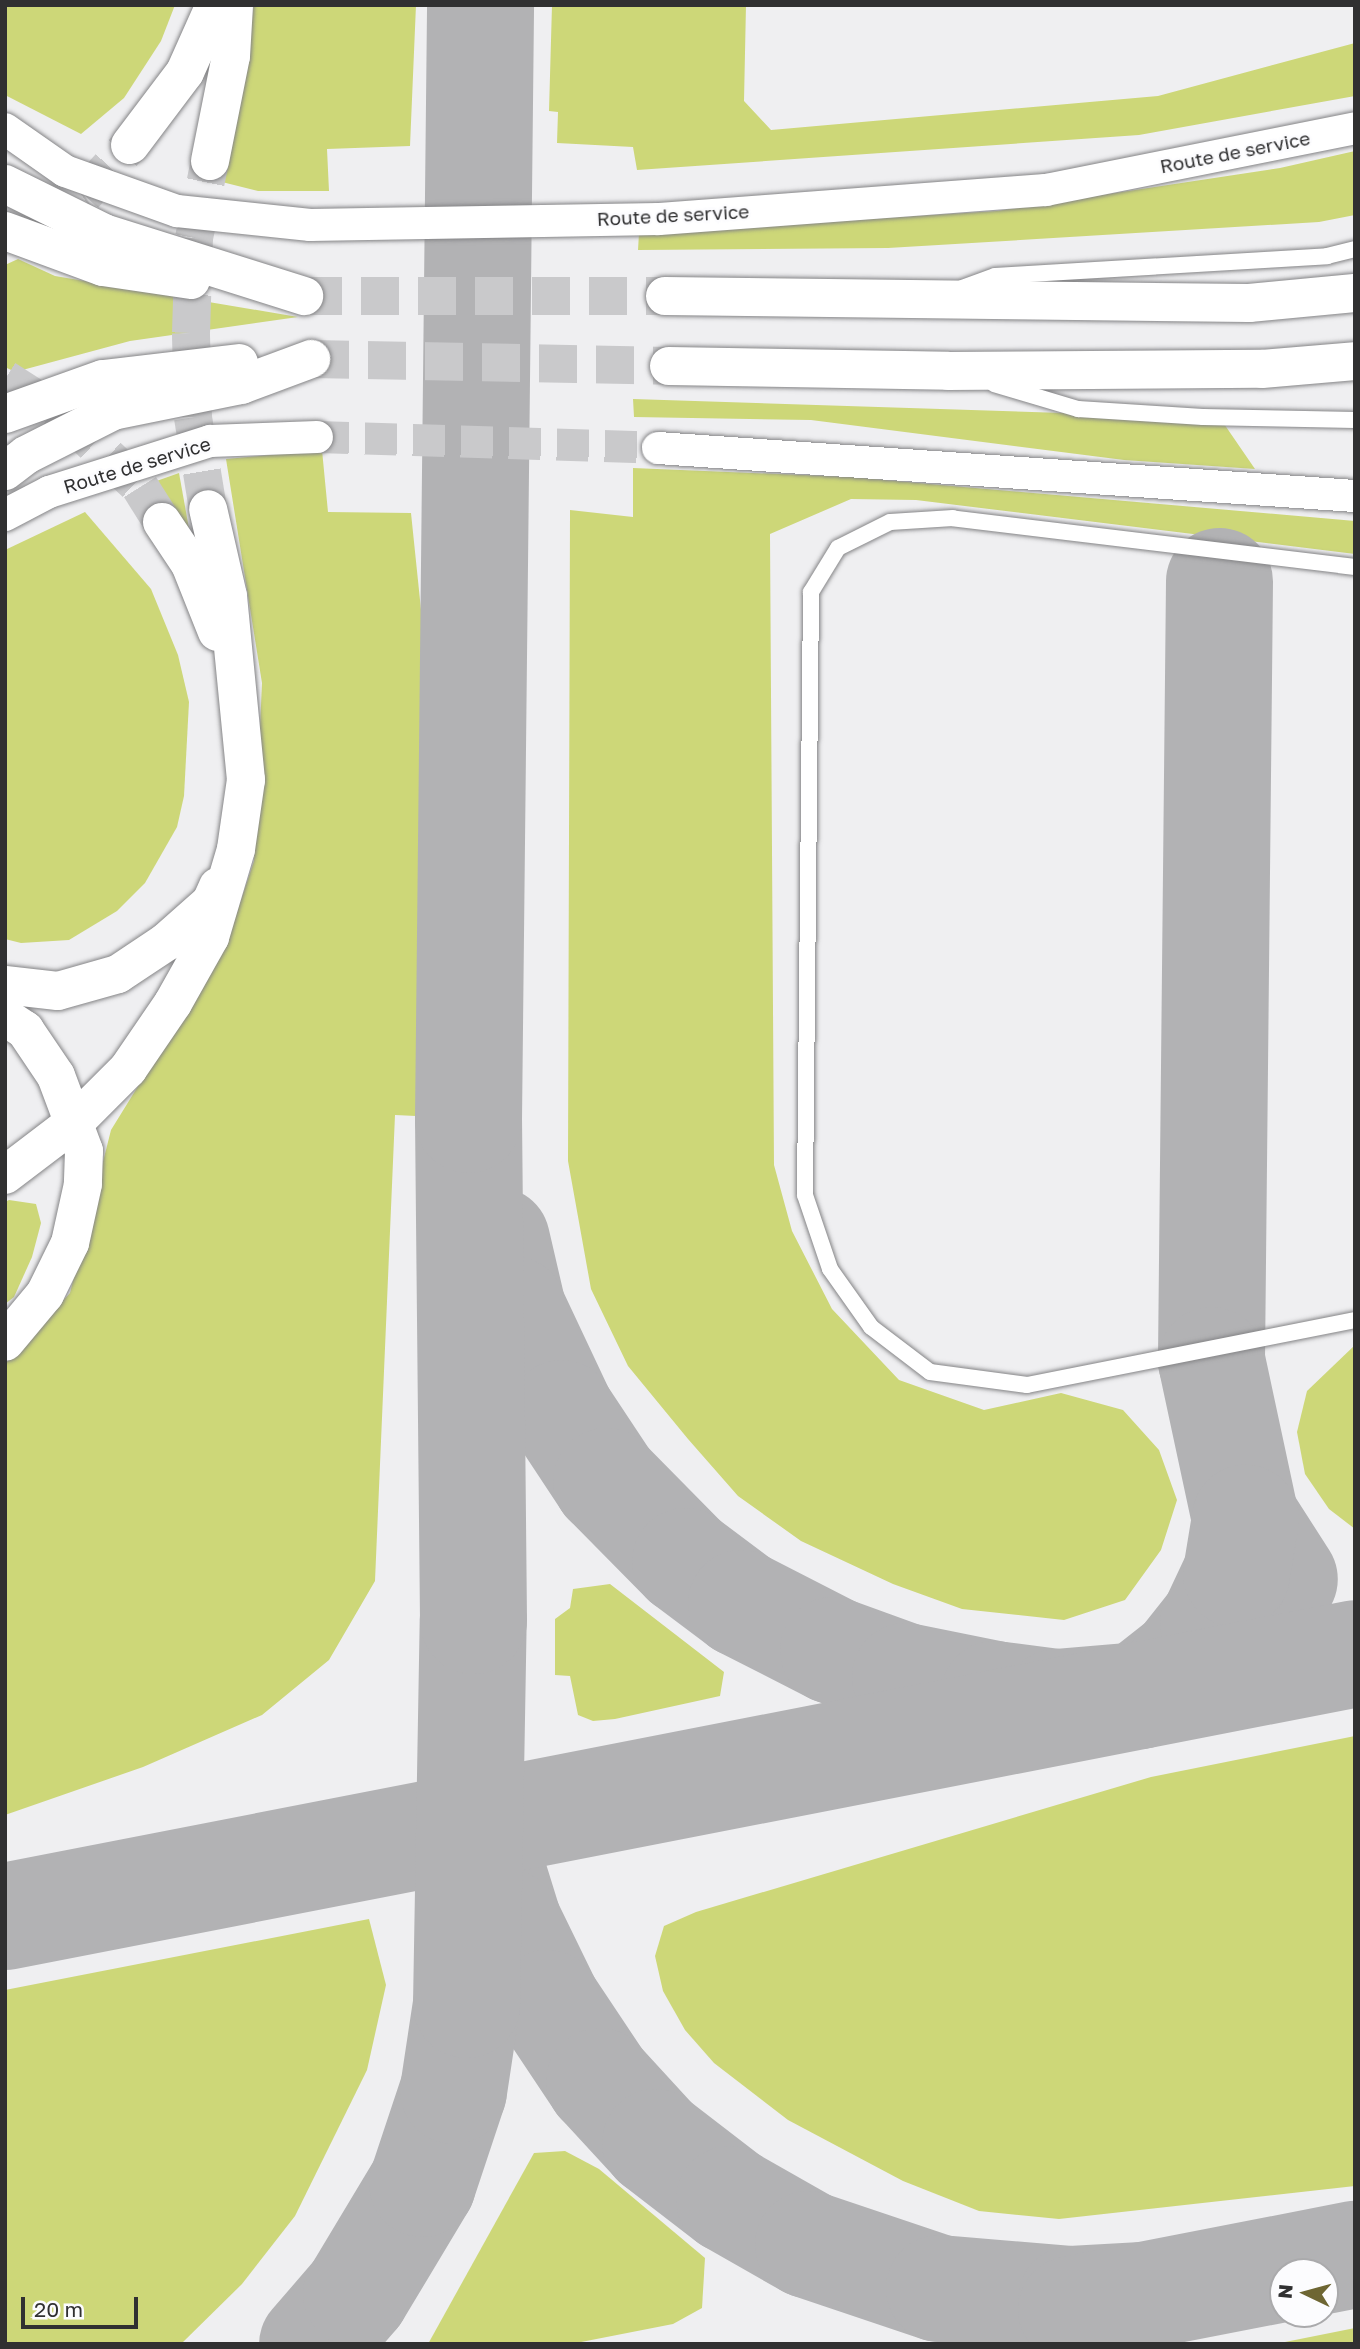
<!DOCTYPE html>
<style>
body{margin:0}
#map{position:relative;width:1360px;height:2349px;overflow:hidden;background:#efeff1;font-family:"Golos Text",sans-serif}
div>[style]{position:absolute}
[style*='--x']{left:calc(var(--x)*1px);top:calc(var(--y)*1px);width:calc(var(--w)*1px);rotate:calc(var(--a)*1deg)}
.green>*{inset:0;background:#cdd778}
.taxiway>*{height:107px;margin:-53.5px;padding:0 53.5px;transform-origin:53.5px;border-radius:53.5px;background:#b2b2b4}
.street-tunnel>*{height:32px;margin-top:-16px;transform-origin:0;background:repeating-linear-gradient(90deg,#c9c9cb 0 32px,transparent 0 48px)}
.secondary-tunnel>*{height:38px;margin-top:-19px;transform-origin:0;background:repeating-linear-gradient(90deg,#c9c9cb 0 38px,transparent 0 57px)}
.roads{filter:drop-shadow(0 0 2px #848486) drop-shadow(0 0 2px #848486)}
.lane>*{height:16px;margin:-8px;padding:0 8px;transform-origin:8px;border-radius:8px;background:#fff}
.street>*{height:32px;margin:-16px;padding:0 16px;transform-origin:16px;border-radius:16px;background:#fff}
.secondary>*{height:38px;margin:-19px;padding:0 19px;transform-origin:19px;border-radius:19px;background:#fff}
span{translate:-50% -50%;white-space:nowrap;text-align:center;line-height:1.15;-webkit-text-stroke:5px #fcfcfe;paint-order:stroke}
.street-label{font-size:19px;color:#303031}
.frame{position:absolute;inset:0;border:7px solid #303031;pointer-events:none}
.north{position:absolute;left:1269px;top:2258px;width:70px;height:70px;box-sizing:border-box;background:#fcfcfe;border:2px solid #aaaaac;border-radius:50%;rotate:275deg;font-size:19px;font-weight:700;line-height:28px;text-align:center;color:#303031}
.north::after{content:'';display:block;margin:auto;width:24px;height:32px;background:#6e6633;clip-path:polygon(50% 0,100% 100%,50% 72%,0 100%)}
.scale{position:absolute;left:21px;top:2297px;width:117px;height:32px;box-sizing:border-box;border:4px solid #303031;border-top:0;padding-left:9px;font-size:21px;line-height:24px;white-space:nowrap;color:#303031;-webkit-text-stroke:5px #fcfcfe;paint-order:stroke}
</style>
<div id="map">
<div class="green">
<div style="clip-path:polygon(5px 5px,175px 5px,161px 41px,124px 98px,81px 134px,5px 95px)"></div>
<div style="clip-path:polygon(254px 5px,416px 5px,410px 146px,327px 149px,329px 191px,258px 191px,222px 182px)"></div>
<div style="clip-path:polygon(552px 5px,746px 5px,744px 101px,771px 130px,1158px 96px,1355px 43px,1355px 96px,1139px 135px,637px 170px,633px 147px,557px 143px,558px 112px,549px 111px)"></div>
<div style="clip-path:polygon(1355px 151px,1355px 215px,1319px 222px,888px 248px,638px 250px,639px 233px,997px 211px,1280px 168px)"></div>
<div style="clip-path:polygon(18px 259px,55px 276px,298px 317px,130px 341px,15px 372px,5px 367px,5px 265px)"></div>
<div style="clip-path:polygon(633px 399px,1220px 418px,1255px 469px,1124px 460px,811px 420px,634px 417px)"></div>
<div style="clip-path:polygon(322px 450px,328px 512px,411px 513px,469px 1073px,416px 1116px,395px 1115px,375px 1581px,329px 1660px,262px 1715px,143px 1767px,5px 1815px,5px 1364px,70px 1293px,111px 1130px,227px 942px,254px 861px,262px 683px,226px 459px)"></div>
<div style="clip-path:polygon(633px 468px,850px 477px,1355px 521px,1355px 554px,916px 500px,851px 499px,770px 534px,774px 1165px,792px 1231px,832px 1309px,899px 1380px,984px 1410px,1061px 1393px,1123px 1410px,1159px 1450px,1177px 1500px,1161px 1550px,1125px 1600px,1064px 1620px,962px 1609px,893px 1584px,801px 1541px,738px 1496px,688px 1439px,628px 1366px,591px 1289px,568px 1161px,570px 510px,633px 517px)"></div>
<div style="clip-path:polygon(179px 473px,193px 551px,151px 483px)"></div>
<div style="clip-path:polygon(85px 512px,151px 589px,178px 655px,189px 702px,184px 796px,177px 827px,145px 883px,117px 911px,69px 940px,21px 943px,5px 939px,5px 550px)"></div>
<div style="clip-path:polygon(9px 1200px,36px 1204px,41px 1223px,32px 1257px,14px 1297px,5px 1304px,5px 1202px)"></div>
<div style="clip-path:polygon(1355px 1345px,1355px 1529px,1329px 1509px,1305px 1474px,1297px 1432px,1307px 1391px)"></div>
<div style="clip-path:polygon(610px 1584px,724px 1672px,720px 1696px,615px 1719px,593px 1721px,578px 1715px,570px 1676px,555px 1675px,555px 1619px,570px 1608px,573px 1589px)"></div>
<div style="clip-path:polygon(1355px 1736px,1355px 2186px,1059px 2219px,979px 2211px,903px 2181px,788px 2120px,714px 2063px,685px 2030px,663px 1991px,655px 1956px,664px 1926px,696px 1912px,1151px 1777px)"></div>
<div style="clip-path:polygon(369px 1919px,386px 1985px,367px 2070px,295px 2216px,242px 2284px,181px 2344px,5px 2344px,5px 1990px)"></div>
<div style="clip-path:polygon(565px 2151px,599px 2169px,705px 2258px,702px 2308px,673px 2324px,571px 2344px,428px 2344px,534px 2153px)"></div>
<div style="clip-path:polygon(1355px 2328px,1355px 2344px,1275px 2344px)"></div>
</div>
<div class="taxiway">
<div style="--x:1219;--y:581;--w:779;--a:90.59"></div>
<div style="--x:1211;--y:1360;--w:162;--a:77.9"></div>
<div style="--x:1245;--y:1518;--w:72;--a:57.4"></div>
<div style="--x:496;--y:1240;--w:71;--a:76.9"></div>
<div style="--x:512;--y:1309;--w:115;--a:64.8"></div>
<div style="--x:561;--y:1413;--w:82;--a:56.5"></div>
<div style="--x:606;--y:1481;--w:112;--a:45.4"></div>
<div style="--x:685;--y:1561;--w:70;--a:36.9"></div>
<div style="--x:741;--y:1603;--w:103;--a:27.1"></div>
<div style="--x:833;--y:1650;--w:77;--a:19.9"></div>
<div style="--x:905;--y:1676;--w:91;--a:11.4"></div>
<div style="--x:994;--y:1694;--w:63;--a:7.4"></div>
<div style="--x:1056;--y:1702;--w:83;--a:-4.8"></div>
<div style="--x:1139;--y:1695;--w:55;--a:-38.3"></div>
<div style="--x:1182;--y:1661;--w:50;--a:-51.5"></div>
<div style="--x:1213;--y:1622;--w:54;--a:-64.9"></div>
<div style="--x:1236;--y:1573;--w:56;--a:-80.7"></div>
<div style="--x:486;--y:1852;--w:74;--a:72.8"></div>
<div style="--x:508;--y:1923;--w:89;--a:64"></div>
<div style="--x:547;--y:2003;--w:94;--a:56.3"></div>
<div style="--x:599;--y:2081;--w:83;--a:47.4"></div>
<div style="--x:655;--y:2142;--w:93;--a:37.6"></div>
<div style="--x:729;--y:2199;--w:91;--a:29.7"></div>
<div style="--x:808;--y:2244;--w:138;--a:18.6"></div>
<div style="--x:939;--y:2288;--w:132;--a:4.8"></div>
<div style="--x:1071;--y:2299;--w:72;--a:-3.2"></div>
<div style="--x:5;--y:1916;--w:1375;--a:-11.02"></div>
<div style="--x:1071;--y:2309;--w:289;--a:-11"></div>
<div style="--x:312;--y:2344;--w:67;--a:-49.2"></div>
<div style="--x:356;--y:2293;--w:128;--a:-59"></div>
<div style="--x:422;--y:2183;--w:98;--a:-71.6"></div>
<div style="--x:453;--y:2090;--w:87;--a:-81.4"></div>
<div style="--x:466;--y:2004;--w:384;--a:-89"></div>
<div style="--x:473;--y:1620;--w:501;--a:-90.57"></div>
<div style="--x:468;--y:1119;--w:1114;--a:-89.38"></div>
</div>
<div class="street-tunnel">
<div style="--x:317;--y:437;--w:341;--a:1.8"></div>
</div>
<div class="secondary-tunnel">
<div style="--x:35;--y:228;--w:59;--a:-34"></div>
<div style="--x:84;--y:195;--w:68;--a:-47.4"></div>
<div style="--x:304;--y:296;--w:361;--a:0"></div>
<div style="--x:311;--y:359;--w:358;--a:1.1"></div>
<div style="--x:5;--y:379;--w:72;--a:32.6"></div>
<div style="--x:66;--y:418;--w:101;--a:43"></div>
<div style="--x:140;--y:487;--w:41;--a:57.8"></div>
<div style="--x:208;--y:509;--w:93;--a:-99.3"></div>
<div style="--x:193;--y:417;--w:84;--a:-91.4"></div>
<div style="--x:191;--y:333;--w:95;--a:-88.2"></div>
<div style="--x:194;--y:238;--w:79;--a:-78.3"></div>
</div>
<div class="roads">
<div class="lane">
<div style="--x:962;--y:288;--w:35;--a:-20"></div>
<div style="--x:995;--y:276;--w:333;--a:-3.4"></div>
<div style="--x:1327;--y:256;--w:29;--a:-14"></div>
<div style="--x:994;--y:384;--w:88;--a:16.6"></div>
<div style="--x:1078;--y:409;--w:125;--a:3.7"></div>
<div style="--x:1203;--y:417;--w:152;--a:1.1"></div>
<div style="--x:1355;--y:567;--w:405;--a:-173.1"></div>
<div style="--x:953;--y:518;--w:63;--a:176.4"></div>
<div style="--x:890;--y:522;--w:58;--a:153.4"></div>
<div style="--x:838;--y:548;--w:52;--a:121.5"></div>
<div style="--x:811;--y:592;--w:603;--a:90.57"></div>
<div style="--x:805;--y:1195;--w:78;--a:71.3"></div>
<div style="--x:830;--y:1269;--w:71;--a:54.7"></div>
<div style="--x:871;--y:1327;--w:74;--a:37.3"></div>
<div style="--x:930;--y:1372;--w:98;--a:7.6"></div>
<div style="--x:1027;--y:1385;--w:334;--a:-11.2"></div>
</div>
<div class="street">
<div style="--x:5;--y:129;--w:73;--a:35"></div>
<div style="--x:65;--y:171;--w:119;--a:19.7"></div>
<div style="--x:177;--y:211;--w:134;--a:6"></div>
<div style="--x:310;--y:225;--w:349;--a:-1"></div>
<div style="--x:659;--y:219;--w:388;--a:-4.3"></div>
<div style="--x:1046;--y:190;--w:315;--a:-11.3"></div>
<div style="--x:658;--y:448;--w:699;--a:3.94"></div>
<div style="--x:5;--y:515;--w:50;--a:-27.6"></div>
<div style="--x:49;--y:492;--w:169;--a:-17.6"></div>
<div style="--x:210;--y:441;--w:107;--a:-2.1"></div>
</div>
<div class="secondary">
<div style="--x:130;--y:145;--w:91;--a:-53"></div>
<div style="--x:185;--y:72;--w:73;--a:-65.9"></div>
<div style="--x:210;--y:161;--w:107;--a:-78.7"></div>
<div style="--x:231;--y:56;--w:51;--a:-86.6"></div>
<div style="--x:5;--y:184;--w:110;--a:26.3"></div>
<div style="--x:104;--y:233;--w:210;--a:17.5"></div>
<div style="--x:5;--y:231;--w:104;--a:20.2"></div>
<div style="--x:103;--y:267;--w:89;--a:8.4"></div>
<div style="--x:665;--y:296;--w:584;--a:0.69"></div>
<div style="--x:1249;--y:303;--w:106;--a:-5.4"></div>
<div style="--x:669;--y:366;--w:279;--a:1"></div>
<div style="--x:948;--y:371;--w:314;--a:-0.4"></div>
<div style="--x:1262;--y:369;--w:93;--a:-4.9"></div>
<div style="--x:5;--y:414;--w:104;--a:-19.7"></div>
<div style="--x:103;--y:379;--w:137;--a:-6.7"></div>
<div style="--x:5;--y:471;--w:26;--a:-37"></div>
<div style="--x:26;--y:455;--w:97;--a:-26.8"></div>
<div style="--x:113;--y:411;--w:131;--a:-11.5"></div>
<div style="--x:241;--y:385;--w:75;--a:-20.4"></div>
<div style="--x:162;--y:522;--w:50;--a:56.3"></div>
<div style="--x:190;--y:564;--w:73;--a:68.3"></div>
<div style="--x:5;--y:985;--w:53;--a:6.5"></div>
<div style="--x:58;--y:991;--w:62;--a:-15.8"></div>
<div style="--x:118;--y:974;--w:58;--a:-33.7"></div>
<div style="--x:166;--y:942;--w:60;--a:-41.6"></div>
<div style="--x:211;--y:902;--w:17;--a:-66"></div>
<div style="--x:5;--y:1017;--w:24;--a:33"></div>
<div style="--x:25;--y:1030;--w:55;--a:56"></div>
<div style="--x:56;--y:1076;--w:80;--a:69.5"></div>
<div style="--x:84;--y:1151;--w:33;--a:92"></div>
<div style="--x:83;--y:1184;--w:60;--a:102.4"></div>
<div style="--x:70;--y:1243;--w:57;--a:116.1"></div>
<div style="--x:45;--y:1294;--w:62;--a:129.8"></div>
<div style="--x:5;--y:1175;--w:89;--a:-37.3"></div>
<div style="--x:76;--y:1121;--w:74;--a:-45"></div>
<div style="--x:128;--y:1069;--w:80;--a:-55.7"></div>
<div style="--x:173;--y:1003;--w:76;--a:-60.7"></div>
<div style="--x:210;--y:937;--w:92;--a:-73.5"></div>
<div style="--x:236;--y:849;--w:70;--a:-81.8"></div>
<div style="--x:246;--y:780;--w:185;--a:-95.6"></div>
<div style="--x:228;--y:596;--w:89;--a:-102.9"></div>
</div>
</div>
<div class="street-label">
<span style="left:1235px;top:152px;rotate:-11deg">Route de service</span>
<span style="left:673px;top:215px;rotate:-3deg">Route de service</span>
<span style="left:137px;top:465px;rotate:-17deg">Route de service</span>
</div>
<div class="frame"></div>
<div class="north">N</div>
<div class="scale">20 m</div>
</div>
